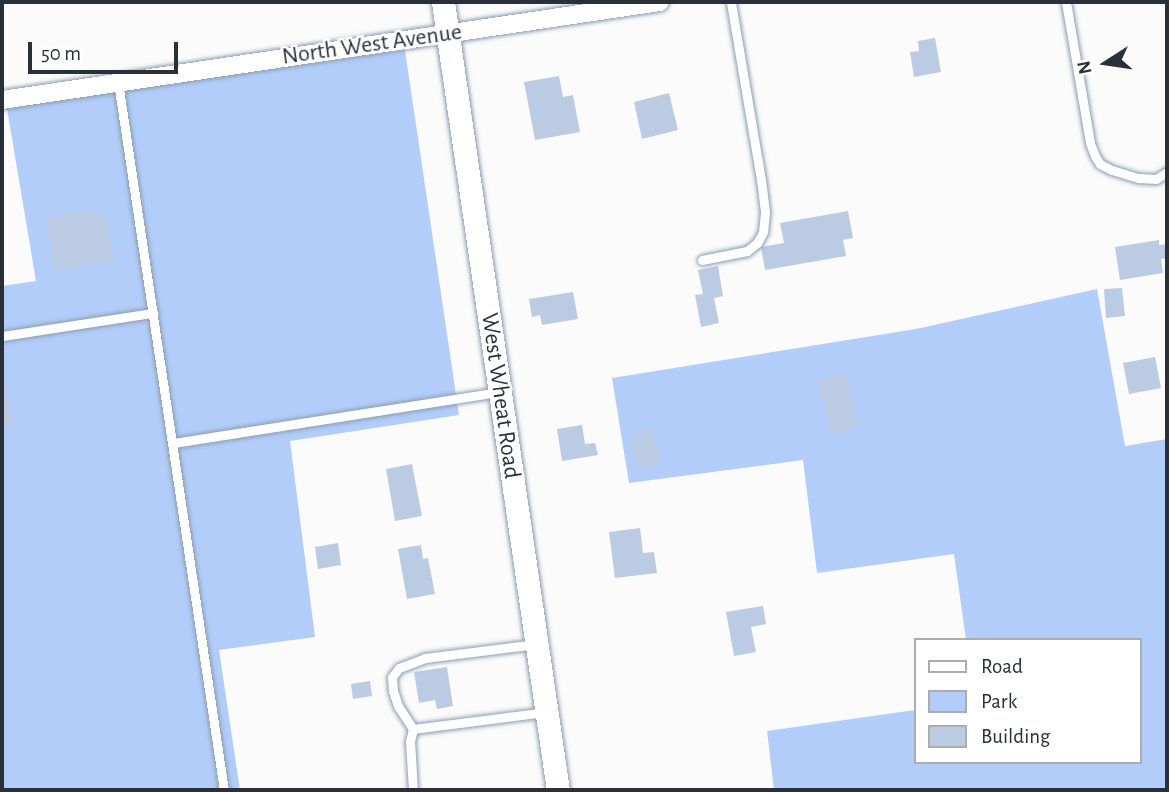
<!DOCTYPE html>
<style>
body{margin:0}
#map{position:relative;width:1169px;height:792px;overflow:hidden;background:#fbfbfb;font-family:"Alegreya Sans",sans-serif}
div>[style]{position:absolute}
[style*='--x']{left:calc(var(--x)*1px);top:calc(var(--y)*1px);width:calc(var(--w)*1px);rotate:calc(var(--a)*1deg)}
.green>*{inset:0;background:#b2cdf9}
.building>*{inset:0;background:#bccbe4}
.roads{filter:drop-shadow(0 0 2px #8c9bb2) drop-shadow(0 0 2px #8c9bb2)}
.service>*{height:9px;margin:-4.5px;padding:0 4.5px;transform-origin:4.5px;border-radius:4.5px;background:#fff}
.minor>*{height:18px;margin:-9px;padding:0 9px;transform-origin:9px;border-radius:9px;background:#fff}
.tertiary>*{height:23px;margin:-11.5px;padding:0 11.5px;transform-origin:11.5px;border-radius:11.5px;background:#fff}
span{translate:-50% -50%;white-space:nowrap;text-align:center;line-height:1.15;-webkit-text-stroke:5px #fff;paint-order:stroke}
.street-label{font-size:24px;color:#2a303a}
.frame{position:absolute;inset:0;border:4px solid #2a303a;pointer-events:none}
.legend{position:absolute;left:914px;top:638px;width:228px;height:126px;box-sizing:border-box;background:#fff;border:2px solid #aaacb0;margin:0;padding:9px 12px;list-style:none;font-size:21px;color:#2a303a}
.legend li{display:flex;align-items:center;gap:14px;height:35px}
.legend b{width:35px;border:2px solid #aaacb0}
.north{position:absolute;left:1071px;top:28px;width:70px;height:70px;-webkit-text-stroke:5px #fff;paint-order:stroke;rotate:258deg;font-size:19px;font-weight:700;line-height:28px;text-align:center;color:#2a303a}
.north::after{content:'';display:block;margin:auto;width:24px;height:32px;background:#2a303a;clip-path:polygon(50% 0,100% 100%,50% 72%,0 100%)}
.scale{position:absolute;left:28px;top:42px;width:150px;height:32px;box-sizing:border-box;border:4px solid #2a303a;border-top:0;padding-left:9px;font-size:21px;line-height:24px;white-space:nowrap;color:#2a303a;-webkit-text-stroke:5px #fff;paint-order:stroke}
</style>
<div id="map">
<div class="green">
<div style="clip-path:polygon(403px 37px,459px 415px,290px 441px,315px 637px,219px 650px,240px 790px,2px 790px,2px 286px,36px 281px,5px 97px)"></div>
<div style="clip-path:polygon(1097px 289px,1125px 446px,1167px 439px,1167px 790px,774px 790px,767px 731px,915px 710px,915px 762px,1139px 762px,1139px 640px,966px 640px,954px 554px,817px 573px,803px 460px,629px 483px,612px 378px,916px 329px)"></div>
</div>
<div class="building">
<div style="clip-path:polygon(935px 38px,941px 72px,914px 77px,910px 52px,919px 51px,918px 41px)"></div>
<div style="clip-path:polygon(559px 76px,563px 97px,573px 95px,580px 132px,535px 140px,524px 82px)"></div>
<div style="clip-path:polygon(669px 93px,678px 130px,642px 139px,634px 102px)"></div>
<div style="clip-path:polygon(92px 209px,93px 215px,106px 213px,115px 260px,55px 271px,45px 218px)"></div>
<div style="clip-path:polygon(848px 211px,853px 238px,843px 240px,846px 256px,765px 270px,761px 247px,784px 243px,780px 223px)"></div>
<div style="clip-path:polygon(1159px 240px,1159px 245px,1167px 244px,1167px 258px,1161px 259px,1163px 273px,1120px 280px,1115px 247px)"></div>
<div style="clip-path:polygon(718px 266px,723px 296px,714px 298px,719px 323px,701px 327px,695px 295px,703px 294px,698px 270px)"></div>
<div style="clip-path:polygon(1122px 288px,1125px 316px,1106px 318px,1104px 289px)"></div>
<div style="clip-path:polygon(573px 292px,578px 319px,542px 325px,540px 315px,532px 317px,529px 299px)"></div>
<div style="clip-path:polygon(1155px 357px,1161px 388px,1129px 394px,1123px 363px)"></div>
<div style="clip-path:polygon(845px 373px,860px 427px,832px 435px,817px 381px)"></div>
<div style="clip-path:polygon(6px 382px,13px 424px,2px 426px,2px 383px)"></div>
<div style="clip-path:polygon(582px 425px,585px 444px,595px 443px,598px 455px,562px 461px,557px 429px)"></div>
<div style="clip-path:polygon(652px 428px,660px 463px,638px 468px,630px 436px)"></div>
<div style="clip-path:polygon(412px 464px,422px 516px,395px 521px,386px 469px)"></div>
<div style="clip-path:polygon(640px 528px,643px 553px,654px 552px,657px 573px,615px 578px,609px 532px)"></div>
<div style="clip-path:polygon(338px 543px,341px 565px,318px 569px,315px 547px)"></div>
<div style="clip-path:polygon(421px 545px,423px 559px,428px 558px,435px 594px,407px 599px,398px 549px)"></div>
<div style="clip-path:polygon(763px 606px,766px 624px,751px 627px,756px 652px,734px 656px,726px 612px)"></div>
<div style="clip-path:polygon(447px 667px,453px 706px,437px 709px,435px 700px,419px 703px,414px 672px)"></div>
<div style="clip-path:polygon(370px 681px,372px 696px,353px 699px,351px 684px)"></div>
</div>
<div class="roads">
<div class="service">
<div style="--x:1066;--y:2;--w:143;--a:80.3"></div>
<div style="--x:1090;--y:143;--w:14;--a:69"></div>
<div style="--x:1095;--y:156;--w:9;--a:58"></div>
<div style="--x:1100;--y:164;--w:13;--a:27"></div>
<div style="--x:1112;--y:170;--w:28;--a:17"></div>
<div style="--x:1139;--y:178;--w:17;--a:3"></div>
<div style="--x:1156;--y:179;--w:13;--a:-32"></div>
<div style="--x:118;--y:82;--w:716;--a:81.49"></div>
<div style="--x:702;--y:260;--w:46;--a:-11.3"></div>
<div style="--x:747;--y:251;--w:13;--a:-39"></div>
<div style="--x:757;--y:243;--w:13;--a:-61"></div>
<div style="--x:763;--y:232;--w:20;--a:-84"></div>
<div style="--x:765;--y:212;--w:32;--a:-97"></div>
<div style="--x:761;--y:180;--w:181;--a:-99.6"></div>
<div style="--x:2;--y:336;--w:153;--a:-8.7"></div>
<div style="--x:173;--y:443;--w:329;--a:-8.9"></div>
<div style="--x:413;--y:729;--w:133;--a:-7.3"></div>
<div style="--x:413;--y:790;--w:49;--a:-93.5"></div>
<div style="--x:410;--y:741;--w:12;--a:-76"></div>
<div style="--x:413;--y:729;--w:27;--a:-123"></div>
<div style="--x:398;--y:706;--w:16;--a:-108"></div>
<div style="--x:393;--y:691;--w:14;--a:-94"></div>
<div style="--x:392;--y:677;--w:11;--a:-52"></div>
<div style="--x:399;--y:668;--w:28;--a:-21"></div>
<div style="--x:425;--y:658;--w:112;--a:-7.2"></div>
</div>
<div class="minor">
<div style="--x:2;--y:100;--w:665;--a:-8.47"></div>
</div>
<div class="tertiary">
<div style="--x:443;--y:2;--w:796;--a:81.7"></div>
</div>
</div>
<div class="street-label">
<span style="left:372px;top:45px;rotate:-8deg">North West Avenue</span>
<span style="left:500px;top:396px;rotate:82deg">West Wheat Road</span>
</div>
<div class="frame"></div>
<ul class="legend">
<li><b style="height:9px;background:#fff"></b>Road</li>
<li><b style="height:19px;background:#b2cdf9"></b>Park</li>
<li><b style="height:19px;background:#bccbe4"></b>Building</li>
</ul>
<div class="north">N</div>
<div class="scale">50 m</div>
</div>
